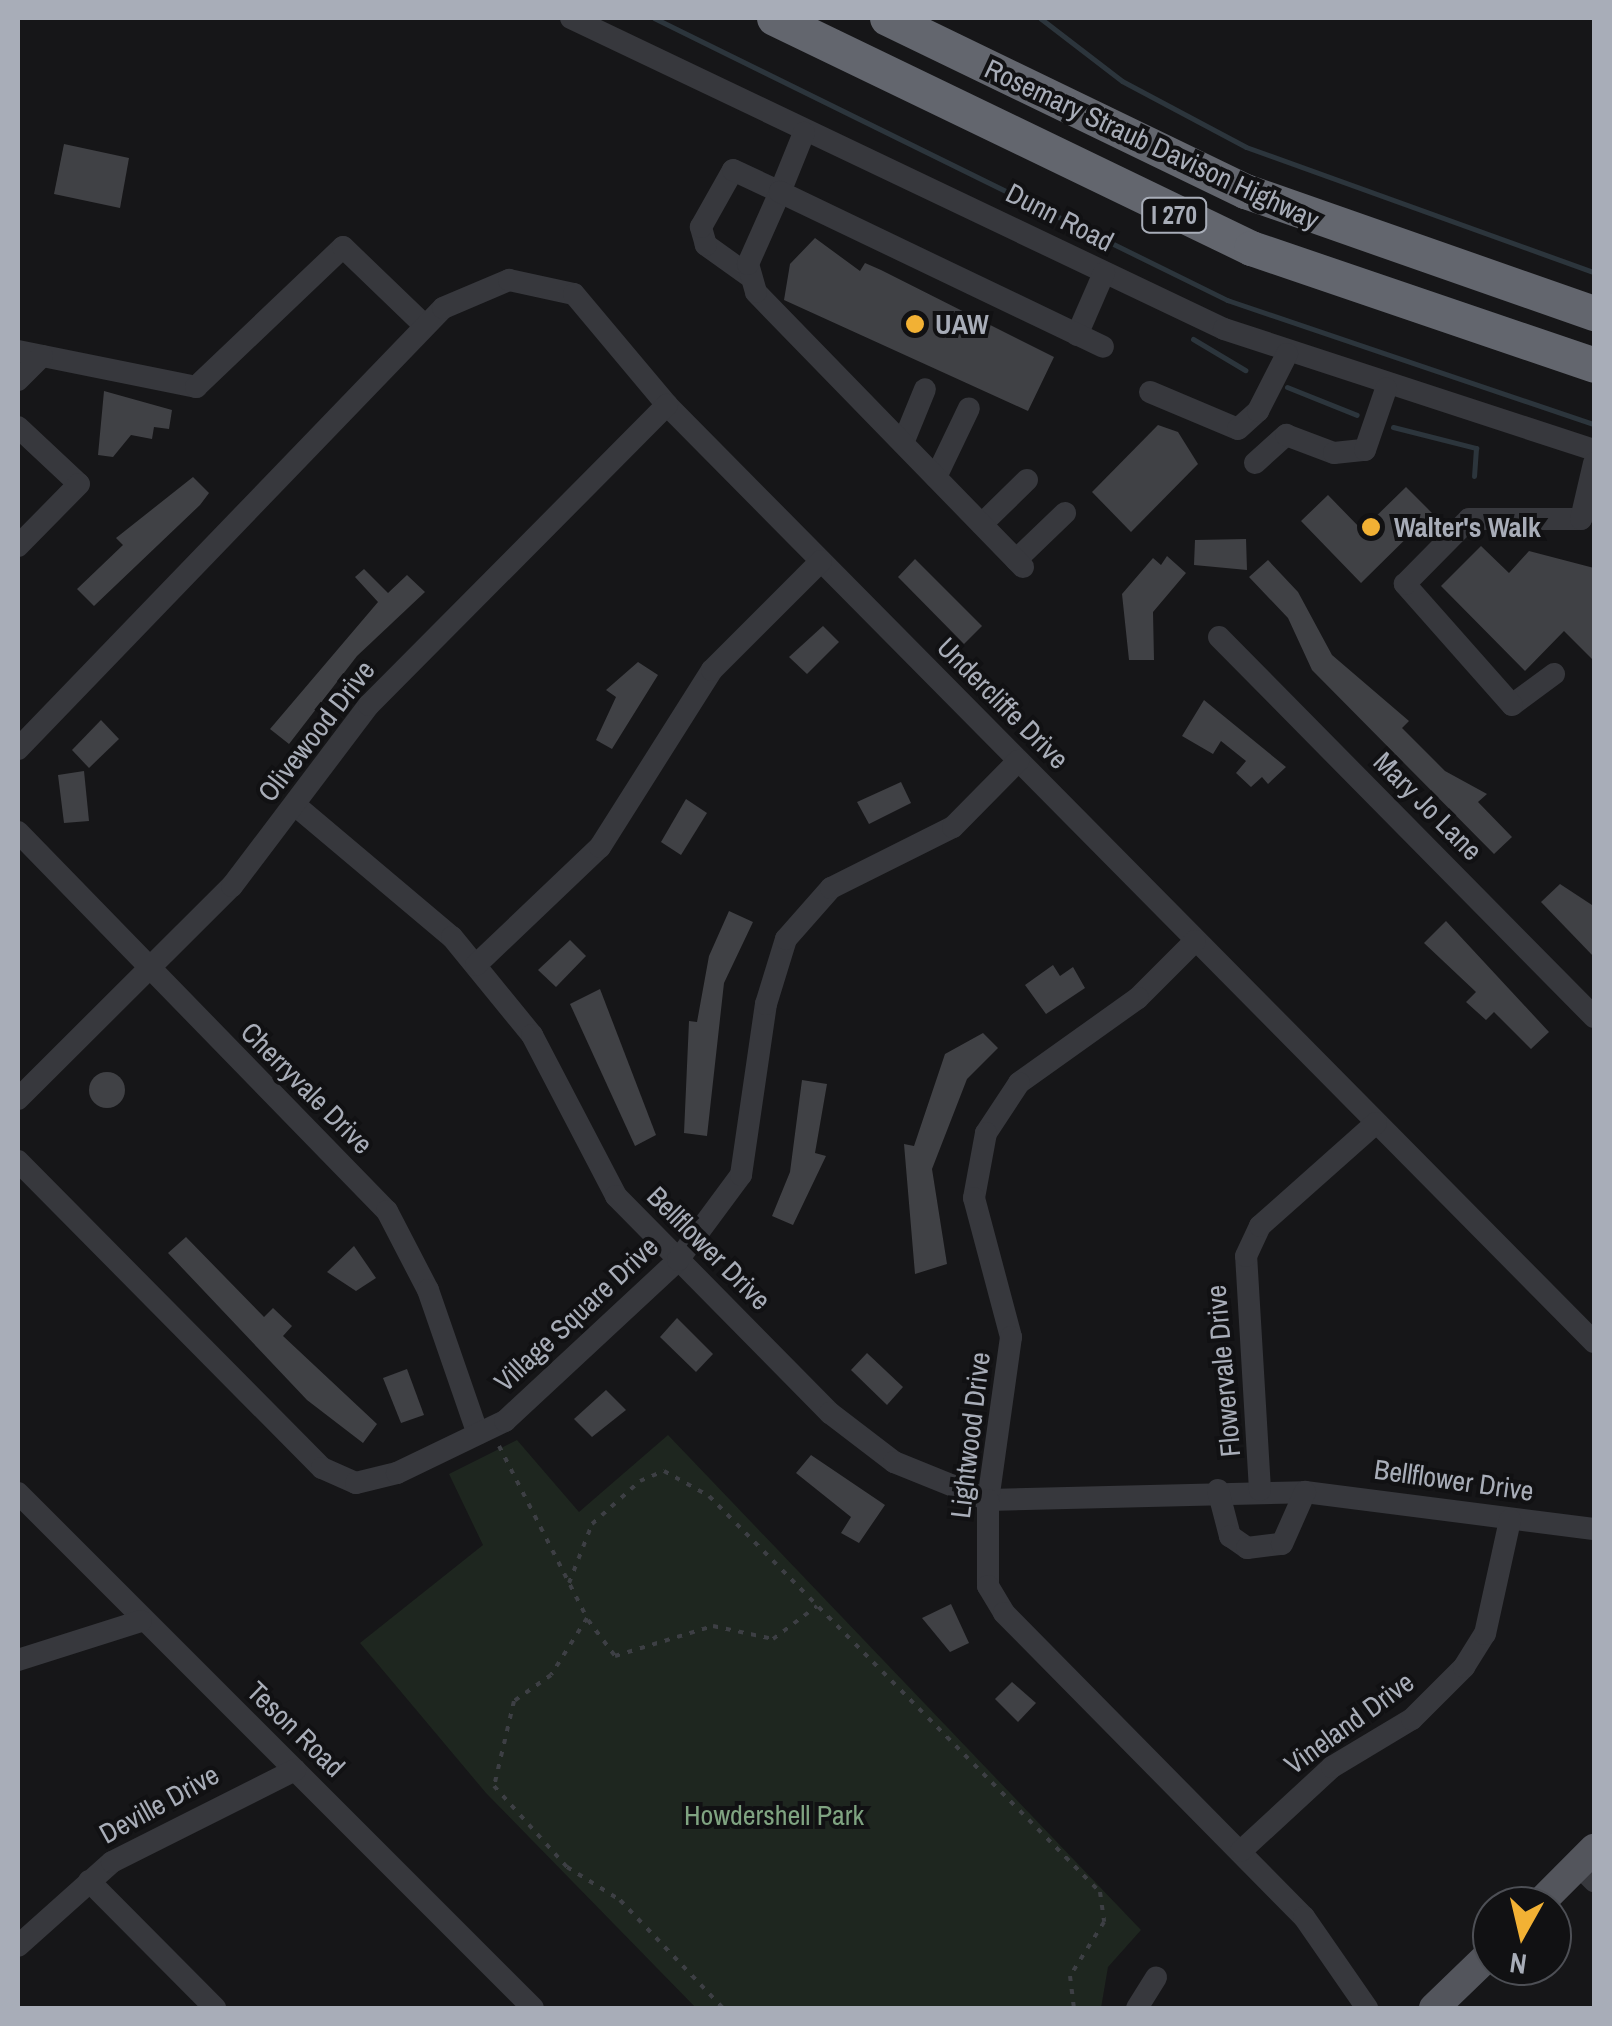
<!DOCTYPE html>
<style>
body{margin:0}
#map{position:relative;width:1612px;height:2026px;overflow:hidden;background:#161618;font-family:"Archivo Narrow",sans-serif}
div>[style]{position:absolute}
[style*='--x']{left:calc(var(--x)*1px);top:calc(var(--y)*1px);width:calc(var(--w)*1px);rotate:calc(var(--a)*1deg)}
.green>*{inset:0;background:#1e261f}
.stream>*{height:5px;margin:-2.5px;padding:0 2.5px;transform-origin:2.5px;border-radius:2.5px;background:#2c353c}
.building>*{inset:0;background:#404145}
.round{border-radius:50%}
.path>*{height:4px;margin-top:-2px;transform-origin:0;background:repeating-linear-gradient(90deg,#3d3f44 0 5px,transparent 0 13px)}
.minor>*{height:22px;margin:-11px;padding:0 11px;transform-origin:11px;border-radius:11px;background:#37383d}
.major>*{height:30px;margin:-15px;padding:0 15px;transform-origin:15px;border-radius:15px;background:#53555c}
.highway>*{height:35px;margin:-17.5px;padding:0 17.5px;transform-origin:17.5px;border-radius:17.5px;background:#63666e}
.dots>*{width:28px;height:28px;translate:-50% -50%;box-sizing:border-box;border:5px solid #111113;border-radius:50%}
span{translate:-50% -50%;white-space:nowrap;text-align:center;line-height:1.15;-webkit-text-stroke:8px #111113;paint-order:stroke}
.shield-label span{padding:2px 8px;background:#111113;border:2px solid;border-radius:8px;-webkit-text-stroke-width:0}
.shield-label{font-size:25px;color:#a8adb8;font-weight:700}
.street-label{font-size:28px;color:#a8adb8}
.poi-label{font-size:28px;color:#a8adb8;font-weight:700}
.left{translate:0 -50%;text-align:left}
.park-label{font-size:28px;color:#7fa381}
.frame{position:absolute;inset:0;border:20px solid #a8adb8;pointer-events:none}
.north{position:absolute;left:1472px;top:1886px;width:100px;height:100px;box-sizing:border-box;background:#111113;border:2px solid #4d4f55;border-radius:50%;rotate:188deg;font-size:28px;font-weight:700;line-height:40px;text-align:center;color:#a8adb8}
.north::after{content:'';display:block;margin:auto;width:35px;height:45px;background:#f2b134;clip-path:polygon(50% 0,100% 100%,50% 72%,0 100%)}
</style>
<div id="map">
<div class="green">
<div style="clip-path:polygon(668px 1435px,1141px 1930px,1108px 1967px,1101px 2008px,696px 2008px,486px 1793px,360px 1643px,483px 1545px,449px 1474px,517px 1440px,579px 1512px)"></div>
</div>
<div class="stream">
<div style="--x:654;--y:18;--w:639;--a:26.2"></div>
<div style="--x:1227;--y:300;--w:387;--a:18.7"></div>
<div style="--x:1040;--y:18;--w:103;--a:37.5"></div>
<div style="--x:1122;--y:81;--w:140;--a:28"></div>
<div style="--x:1246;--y:147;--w:370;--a:19.8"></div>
<div style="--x:1193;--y:339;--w:61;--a:30.8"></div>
<div style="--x:1287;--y:387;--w:75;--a:21.8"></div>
<div style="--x:1393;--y:427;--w:86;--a:14.2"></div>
<div style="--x:1476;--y:448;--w:28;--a:94"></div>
</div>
<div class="building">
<div style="clip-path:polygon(64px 144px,129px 158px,120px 208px,54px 194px)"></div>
<div style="clip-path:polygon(815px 238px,860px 271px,865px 263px,881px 270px,1054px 357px,1028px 411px,784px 300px,790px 264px)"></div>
<div style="clip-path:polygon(104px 391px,172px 410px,169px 429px,154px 427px,152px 439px,131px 435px,113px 457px,98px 455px)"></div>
<div style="clip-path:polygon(1158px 425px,1178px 432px,1198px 464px,1131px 532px,1092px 492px)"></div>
<div style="clip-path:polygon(193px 477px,209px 493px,200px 505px,94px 606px,77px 589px,123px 545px,116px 538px)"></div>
<div style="clip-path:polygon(1406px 487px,1432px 513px,1361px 583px,1301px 521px,1328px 495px,1362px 530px)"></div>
<div style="clip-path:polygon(1246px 539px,1247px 570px,1194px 565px,1195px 540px)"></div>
<div style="clip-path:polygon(1481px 546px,1509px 573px,1529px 551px,1594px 568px,1594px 661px,1564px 631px,1525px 671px,1441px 586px)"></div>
<div style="clip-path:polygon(1167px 556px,1186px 573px,1153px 612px,1154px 660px,1129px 660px,1122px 594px,1153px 558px,1161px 565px)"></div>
<div style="clip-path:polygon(915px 559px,982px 626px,964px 644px,898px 577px)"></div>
<div style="clip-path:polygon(1268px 560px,1298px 592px,1332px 655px,1409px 721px,1402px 728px,1445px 771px,1487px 794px,1478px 802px,1512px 837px,1494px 854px,1312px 670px,1288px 618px,1249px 577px)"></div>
<div style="clip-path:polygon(364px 569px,388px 593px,407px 575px,425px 592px,357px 656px,289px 744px,270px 729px,378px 602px,355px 577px)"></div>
<div style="clip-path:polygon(823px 626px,839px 642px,807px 674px,789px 657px)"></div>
<div style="clip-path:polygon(638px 662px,658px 675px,612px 749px,596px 740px,616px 697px,606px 690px)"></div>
<div style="clip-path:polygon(1204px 700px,1286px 767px,1268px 784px,1262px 777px,1251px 787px,1236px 773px,1246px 761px,1221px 741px,1213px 754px,1182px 736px)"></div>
<div style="clip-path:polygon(101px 720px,119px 739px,89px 768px,72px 750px)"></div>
<div style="clip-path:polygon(84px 771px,89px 821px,64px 823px,58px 775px)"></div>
<div style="clip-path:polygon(901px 782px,911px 803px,869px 824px,857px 802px)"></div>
<div style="clip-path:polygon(686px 799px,707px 813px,681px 855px,661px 842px)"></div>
<div style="clip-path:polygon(1560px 884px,1592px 905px,1594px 957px,1541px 902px)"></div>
<div style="clip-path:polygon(729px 911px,753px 922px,724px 983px,707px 1136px,684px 1133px,689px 1021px,697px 1022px,709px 956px)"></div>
<div style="clip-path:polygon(1446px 921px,1549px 1032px,1531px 1049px,1494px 1012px,1486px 1020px,1466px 1002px,1476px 992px,1424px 943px)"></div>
<div style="clip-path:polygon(570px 940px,586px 956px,556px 987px,538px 970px)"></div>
<div style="clip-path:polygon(1053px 965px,1060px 976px,1073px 967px,1085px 988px,1046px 1014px,1025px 985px)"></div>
<div style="clip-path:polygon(600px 989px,656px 1135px,635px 1146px,570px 1004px)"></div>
<div style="clip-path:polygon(983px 1033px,998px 1048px,967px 1079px,932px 1169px,947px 1264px,915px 1274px,904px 1144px,914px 1146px,945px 1054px)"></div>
<div class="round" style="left:89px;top:1072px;width:36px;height:36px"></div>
<div style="clip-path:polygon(802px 1080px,827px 1084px,815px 1153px,826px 1156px,793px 1225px,772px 1216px,790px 1172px)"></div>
<div style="clip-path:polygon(186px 1237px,264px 1317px,273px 1308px,292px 1326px,283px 1336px,377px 1424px,363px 1443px,307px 1400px,168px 1253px)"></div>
<div style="clip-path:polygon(354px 1246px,376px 1278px,356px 1291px,327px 1272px)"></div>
<div style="clip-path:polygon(677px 1318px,713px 1354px,696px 1372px,660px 1337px)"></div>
<div style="clip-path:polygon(867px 1353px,903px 1387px,887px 1405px,851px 1370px)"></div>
<div style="clip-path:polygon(407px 1369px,424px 1415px,401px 1423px,383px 1378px)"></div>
<div style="clip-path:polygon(606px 1390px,626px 1410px,592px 1437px,574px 1419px)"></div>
<div style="clip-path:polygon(811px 1455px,885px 1505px,859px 1543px,841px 1533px,851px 1517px,796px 1473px)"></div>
<div style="clip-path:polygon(951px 1604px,969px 1643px,950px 1652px,922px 1618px)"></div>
<div style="clip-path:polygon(1012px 1682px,1036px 1703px,1018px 1722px,995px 1699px)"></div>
</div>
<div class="path">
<div style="--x:499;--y:1446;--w:193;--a:62.9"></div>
<div style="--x:587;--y:1618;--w:67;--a:122.3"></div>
<div style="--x:551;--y:1675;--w:45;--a:144.9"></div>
<div style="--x:514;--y:1701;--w:87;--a:103.2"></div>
<div style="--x:494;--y:1786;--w:109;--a:48"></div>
<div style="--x:567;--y:1867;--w:62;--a:31.9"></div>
<div style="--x:620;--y:1900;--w:149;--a:46.4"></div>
<div style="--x:569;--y:1583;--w:63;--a:-68.7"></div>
<div style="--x:592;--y:1524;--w:64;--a:-41.9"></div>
<div style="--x:640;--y:1481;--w:26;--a:-23"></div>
<div style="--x:664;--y:1471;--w:51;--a:29.1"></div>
<div style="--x:709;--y:1496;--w:557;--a:45.36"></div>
<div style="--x:1100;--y:1892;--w:30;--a:82"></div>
<div style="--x:1104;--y:1922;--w:64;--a:122.2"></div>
<div style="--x:1070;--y:1976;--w:32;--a:83"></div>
<div style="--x:588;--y:1620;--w:45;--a:53.1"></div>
<div style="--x:615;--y:1656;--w:102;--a:-17"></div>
<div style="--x:713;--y:1626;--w:61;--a:12.2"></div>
<div style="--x:773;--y:1639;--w:55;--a:-36.9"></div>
</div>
<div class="minor">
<div style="--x:571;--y:18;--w:723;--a:25.47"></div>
<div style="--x:1224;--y:329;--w:389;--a:18.1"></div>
<div style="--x:748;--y:275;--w:52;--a:-144.5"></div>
<div style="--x:706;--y:245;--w:19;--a:-106"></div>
<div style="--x:701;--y:227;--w:65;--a:-60.7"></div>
<div style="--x:733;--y:170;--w:52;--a:25.1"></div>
<div style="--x:780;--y:192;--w:64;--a:-67.9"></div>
<div style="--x:1077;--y:335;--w:68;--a:-66.5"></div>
<div style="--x:18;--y:351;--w:182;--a:11.4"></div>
<div style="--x:196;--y:387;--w:203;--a:-43.6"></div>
<div style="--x:343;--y:247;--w:111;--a:43.9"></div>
<div style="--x:18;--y:380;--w:34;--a:-45"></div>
<div style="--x:1150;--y:392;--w:95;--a:22.8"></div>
<div style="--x:1238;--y:429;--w:27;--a:-42"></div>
<div style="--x:1258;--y:411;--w:64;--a:-63"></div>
<div style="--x:18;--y:427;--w:83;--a:43.1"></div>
<div style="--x:79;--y:484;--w:87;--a:134.5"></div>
<div style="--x:903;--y:443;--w:58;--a:-67.8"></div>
<div style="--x:1255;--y:463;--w:42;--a:-42.1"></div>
<div style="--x:1286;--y:435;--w:51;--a:20.6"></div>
<div style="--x:1334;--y:453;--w:31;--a:-6"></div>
<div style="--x:1365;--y:450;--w:65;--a:-71"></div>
<div style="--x:936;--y:477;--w:76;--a:-64.4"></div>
<div style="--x:982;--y:524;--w:63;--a:-44.4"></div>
<div style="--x:1016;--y:560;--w:68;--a:-43.8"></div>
<div style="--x:1023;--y:567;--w:383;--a:-134.2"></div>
<div style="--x:756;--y:292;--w:29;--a:-106"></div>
<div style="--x:748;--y:264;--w:79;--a:-66"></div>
<div style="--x:780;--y:192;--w:358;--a:25.6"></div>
<div style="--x:1219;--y:637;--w:534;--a:45.38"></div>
<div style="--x:1554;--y:674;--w:52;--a:143.6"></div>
<div style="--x:1512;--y:705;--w:162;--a:-131.5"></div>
<div style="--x:1405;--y:584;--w:91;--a:-45.4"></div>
<div style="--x:1469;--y:519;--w:112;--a:0"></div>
<div style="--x:1581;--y:519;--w:57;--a:-76.9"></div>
<div style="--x:18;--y:749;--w:612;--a:-46.06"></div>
<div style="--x:443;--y:308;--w:72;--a:-23"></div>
<div style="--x:509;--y:280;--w:66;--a:12.2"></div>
<div style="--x:574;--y:294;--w:145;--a:50"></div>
<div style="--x:667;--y:405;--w:1318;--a:45.31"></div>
<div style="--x:295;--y:805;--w:205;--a:40.1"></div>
<div style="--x:452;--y:937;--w:127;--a:50.8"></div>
<div style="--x:532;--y:1035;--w:182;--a:62.4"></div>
<div style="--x:616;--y:1196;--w:305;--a:45.4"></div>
<div style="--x:830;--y:1413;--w:81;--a:37.4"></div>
<div style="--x:894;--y:1462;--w:101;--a:22"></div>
<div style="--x:988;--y:1500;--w:317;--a:-1.4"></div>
<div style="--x:1305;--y:1492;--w:291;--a:7.3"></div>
<div style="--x:18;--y:832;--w:529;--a:45.77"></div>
<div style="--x:387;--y:1211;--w:89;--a:62.6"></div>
<div style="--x:428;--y:1290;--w:152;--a:70.9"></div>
<div style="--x:1195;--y:941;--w:81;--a:135"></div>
<div style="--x:1138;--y:998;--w:146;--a:144.5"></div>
<div style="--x:1019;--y:1083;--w:60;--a:123.4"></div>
<div style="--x:986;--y:1133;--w:66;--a:100.5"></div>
<div style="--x:974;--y:1198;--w:144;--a:75.1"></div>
<div style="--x:1011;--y:1337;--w:165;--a:98"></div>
<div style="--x:988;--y:1500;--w:86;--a:90"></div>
<div style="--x:988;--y:1586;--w:31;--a:59"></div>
<div style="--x:1004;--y:1613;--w:427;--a:45.4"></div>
<div style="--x:1304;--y:1917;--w:111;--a:55.3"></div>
<div style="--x:476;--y:965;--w:171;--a:-43.6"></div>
<div style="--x:600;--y:847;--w:209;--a:-57.7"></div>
<div style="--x:712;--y:670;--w:154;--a:-45"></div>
<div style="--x:18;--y:1099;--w:302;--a:-44.9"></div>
<div style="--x:232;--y:886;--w:227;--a:-52.9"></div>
<div style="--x:369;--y:705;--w:423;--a:-45.2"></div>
<div style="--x:18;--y:1161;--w:432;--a:45.3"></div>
<div style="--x:322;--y:1468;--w:37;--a:24"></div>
<div style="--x:356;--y:1483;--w:42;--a:-13.7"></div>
<div style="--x:397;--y:1473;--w:120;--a:-25.7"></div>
<div style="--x:505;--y:1421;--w:236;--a:-42.9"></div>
<div style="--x:678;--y:1260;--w:106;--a:-53.5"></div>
<div style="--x:741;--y:1175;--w:173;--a:-81.7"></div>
<div style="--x:766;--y:1004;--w:68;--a:-72.9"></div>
<div style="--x:786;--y:939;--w:68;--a:-48.6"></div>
<div style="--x:831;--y:888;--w:136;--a:-26.6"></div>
<div style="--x:953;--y:827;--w:93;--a:-45.4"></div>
<div style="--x:1218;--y:1490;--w:48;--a:75.4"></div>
<div style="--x:1230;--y:1536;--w:21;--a:35"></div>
<div style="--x:1247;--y:1548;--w:35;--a:-7"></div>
<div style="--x:1282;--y:1544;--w:57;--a:-66.1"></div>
<div style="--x:1260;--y:1490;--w:234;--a:-93.4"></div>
<div style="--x:1246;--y:1256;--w:33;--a:-65"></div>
<div style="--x:1260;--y:1226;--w:155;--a:-41.6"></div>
<div style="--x:18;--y:1493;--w:728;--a:45"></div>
<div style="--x:18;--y:1660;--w:129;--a:-17.6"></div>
<div style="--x:1241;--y:1851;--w:124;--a:-42.7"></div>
<div style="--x:1332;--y:1767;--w:93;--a:-31"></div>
<div style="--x:1412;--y:1719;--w:74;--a:-45"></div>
<div style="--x:1464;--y:1667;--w:39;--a:-58"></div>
<div style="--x:1485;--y:1634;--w:117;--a:-77.6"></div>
<div style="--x:1578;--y:1865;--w:23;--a:45"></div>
<div style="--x:89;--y:1881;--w:179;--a:45.2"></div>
<div style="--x:18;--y:1946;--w:126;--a:-41.8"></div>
<div style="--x:112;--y:1862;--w:205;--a:-26.7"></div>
<div style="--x:1137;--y:2008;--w:36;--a:-58"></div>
</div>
<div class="major">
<div style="--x:1537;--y:1906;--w:81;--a:-45"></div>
<div style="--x:1434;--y:2008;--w:81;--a:-44"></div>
</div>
<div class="highway">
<div style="--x:774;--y:18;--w:530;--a:25.74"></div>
<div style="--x:1251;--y:248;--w:362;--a:18.8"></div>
<div style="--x:887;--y:18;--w:398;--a:25.8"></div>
<div style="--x:1245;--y:191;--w:370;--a:19.3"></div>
</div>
<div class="dots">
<div style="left:915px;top:324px;background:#f2b134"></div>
<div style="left:1371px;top:527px;background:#f2b134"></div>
</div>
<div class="shield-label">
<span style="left:1174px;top:215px">I 270</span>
</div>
<div class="street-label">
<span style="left:1152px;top:144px;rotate:25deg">Rosemary Straub Davison Highway</span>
<span style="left:1060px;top:217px;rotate:27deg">Dunn Road</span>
<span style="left:1003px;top:703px;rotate:45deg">Undercliffe Drive</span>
<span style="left:316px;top:731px;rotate:-52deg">Olivewood Drive</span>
<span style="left:1428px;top:806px;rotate:45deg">Mary Jo Lane</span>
<span style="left:307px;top:1088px;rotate:45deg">Cherryvale Drive</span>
<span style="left:709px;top:1248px;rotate:45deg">Bellflower Drive</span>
<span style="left:576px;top:1314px;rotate:-43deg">Village Square Drive</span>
<span style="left:1223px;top:1371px;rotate:-95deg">Flowervale Drive</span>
<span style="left:970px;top:1435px;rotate:-83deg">Lightwood Drive</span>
<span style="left:1454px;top:1480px;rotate:8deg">Bellflower Drive</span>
<span style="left:1349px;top:1723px;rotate:-36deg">Vineland Drive</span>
<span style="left:296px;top:1729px;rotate:44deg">Teson Road</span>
<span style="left:159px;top:1804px;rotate:-29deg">Deville Drive</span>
</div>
<div class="poi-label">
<span class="left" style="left:935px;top:324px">UAW</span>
<span class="left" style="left:1394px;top:527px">Walter's Walk</span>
</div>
<div class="park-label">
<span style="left:774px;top:1815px">Howdershell Park</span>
</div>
<div class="frame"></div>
<div class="north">N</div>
</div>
